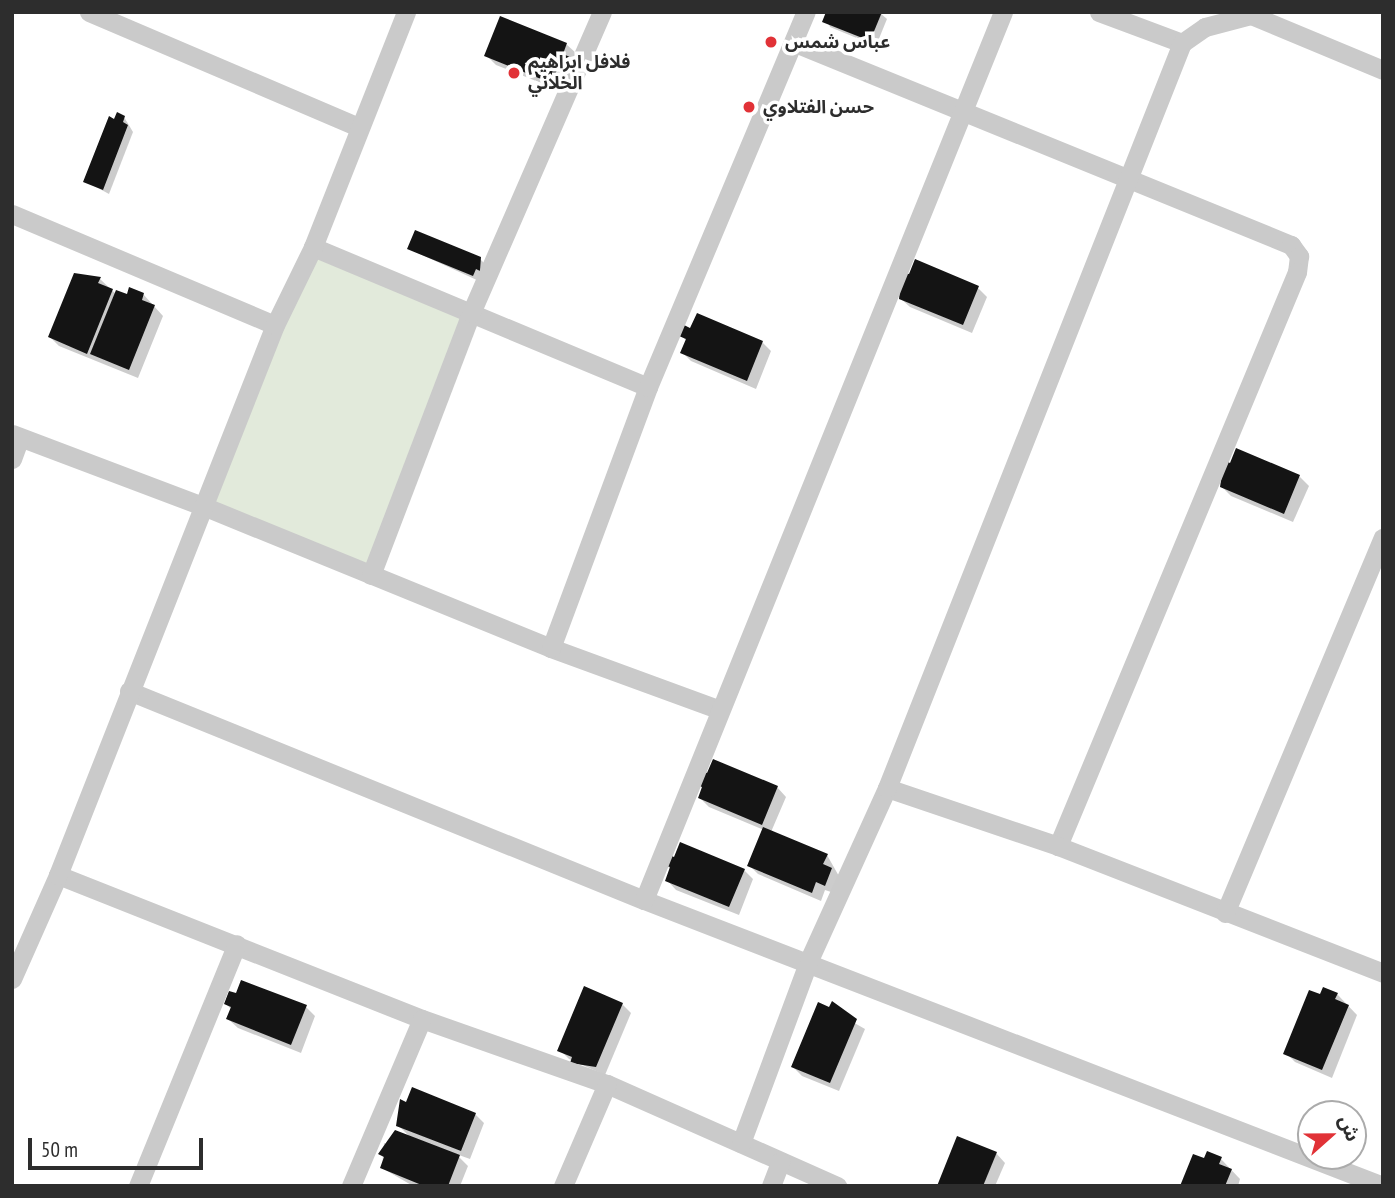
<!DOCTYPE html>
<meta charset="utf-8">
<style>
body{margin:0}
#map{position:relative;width:1395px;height:1198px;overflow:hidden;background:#fff;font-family:"PT Sans Narrow","Noto Sans Arabic",sans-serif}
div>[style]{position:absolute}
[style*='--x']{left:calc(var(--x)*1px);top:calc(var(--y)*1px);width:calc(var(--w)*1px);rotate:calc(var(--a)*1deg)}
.green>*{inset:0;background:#e2eadb}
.shadow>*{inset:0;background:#0003}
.building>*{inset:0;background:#141414}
.minor>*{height:19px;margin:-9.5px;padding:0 9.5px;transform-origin:9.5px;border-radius:9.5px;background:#cacaca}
.dots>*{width:19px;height:19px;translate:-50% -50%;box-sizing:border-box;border:4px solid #fff;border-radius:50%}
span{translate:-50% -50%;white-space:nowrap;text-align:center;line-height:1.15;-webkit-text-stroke:7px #fff;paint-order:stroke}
.poi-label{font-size:18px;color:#2d2d2d;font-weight:700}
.left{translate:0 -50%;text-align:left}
.frame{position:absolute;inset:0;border:14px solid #2d2d2d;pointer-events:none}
.north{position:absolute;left:1297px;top:1100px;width:70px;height:70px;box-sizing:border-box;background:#fff;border:2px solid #ababab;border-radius:50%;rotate:69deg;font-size:19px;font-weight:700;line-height:28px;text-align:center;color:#2d2d2d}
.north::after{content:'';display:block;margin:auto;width:24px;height:32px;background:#e13237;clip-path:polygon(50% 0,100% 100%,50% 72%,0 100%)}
.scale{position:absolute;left:28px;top:1138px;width:175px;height:32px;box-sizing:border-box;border:4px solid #2d2d2d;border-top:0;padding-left:9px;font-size:21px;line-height:24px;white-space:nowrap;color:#2d2d2d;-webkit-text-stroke:5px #fff;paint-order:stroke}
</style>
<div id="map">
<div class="green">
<div style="clip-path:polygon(313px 247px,471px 313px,371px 575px,203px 506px)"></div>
</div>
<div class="shadow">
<div style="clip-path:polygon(824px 12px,879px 12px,887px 19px,876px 46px,830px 27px)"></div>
<div style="clip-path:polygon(566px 44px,576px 53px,561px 91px,496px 65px,486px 55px)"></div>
<div style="clip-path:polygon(124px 117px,133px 132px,109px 194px,85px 181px,115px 121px)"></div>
<div style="clip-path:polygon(409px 249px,480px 259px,486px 265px,479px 281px)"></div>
<div style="clip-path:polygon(100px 279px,116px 294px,143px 294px,163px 316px,138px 378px,59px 346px,50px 337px)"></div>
<div style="clip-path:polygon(978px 288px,987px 297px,972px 333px,910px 307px,900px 298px)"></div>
<div style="clip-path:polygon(681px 336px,762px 342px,771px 351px,756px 389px,691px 361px,682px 352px,687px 341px)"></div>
<div style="clip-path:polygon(1237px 451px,1300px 477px,1309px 486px,1293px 522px,1231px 496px,1222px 487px)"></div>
<div style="clip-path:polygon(698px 783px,777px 787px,786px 797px,771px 832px,827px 855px,840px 878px,834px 893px,825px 890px,821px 901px,758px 874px,749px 865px,764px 830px,709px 807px,700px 798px,703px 789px)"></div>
<div style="clip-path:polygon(666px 864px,744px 870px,753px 879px,739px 915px,676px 890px,667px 880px,671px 870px)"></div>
<div style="clip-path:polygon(1337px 994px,1357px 1015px,1332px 1078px,1295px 1062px,1286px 1053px,1321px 996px)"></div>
<div style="clip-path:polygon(226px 1004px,306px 1007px,315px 1016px,301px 1053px,238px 1028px,228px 1019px,232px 1010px)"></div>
<div style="clip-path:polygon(622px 1004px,631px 1013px,605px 1075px,569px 1059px,560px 1050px)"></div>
<div style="clip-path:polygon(830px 1009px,865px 1029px,839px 1091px,802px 1076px,793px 1067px)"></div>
<div style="clip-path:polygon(475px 1114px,484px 1123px,470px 1159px,456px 1154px,468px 1166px,460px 1186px,413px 1186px,382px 1168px,384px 1143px,391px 1146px,410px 1137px,398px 1125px)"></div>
<div style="clip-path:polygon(996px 1153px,1005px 1163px,995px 1186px,939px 1186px)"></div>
<div style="clip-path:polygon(1221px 1159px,1240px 1179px,1238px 1186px,1182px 1186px,1205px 1160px)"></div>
</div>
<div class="building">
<div style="clip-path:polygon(826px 12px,882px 12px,870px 41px,822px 22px)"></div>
<div style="clip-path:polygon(500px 16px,567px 43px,563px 54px,570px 57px,564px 72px,557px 70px,551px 83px,484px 56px)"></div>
<div style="clip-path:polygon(117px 112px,125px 116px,123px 122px,128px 125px,103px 190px,83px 182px,109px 116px,114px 119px)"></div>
<div style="clip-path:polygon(415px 230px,481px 257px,480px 271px,476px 269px,473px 276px,407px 249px)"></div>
<div style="clip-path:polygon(915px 259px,979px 286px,963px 325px,899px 299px,902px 272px,909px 274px)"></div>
<div style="clip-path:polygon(74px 273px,101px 277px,98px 283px,113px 289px,87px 354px,48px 337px)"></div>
<div style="clip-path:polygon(129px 287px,144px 293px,142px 300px,155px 305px,129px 370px,90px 354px,116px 290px,127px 294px)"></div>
<div style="clip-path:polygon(697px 313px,763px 341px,747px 381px,680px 353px,686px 339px,679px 336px,684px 325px,690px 328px)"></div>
<div style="clip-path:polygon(1236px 448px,1300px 475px,1284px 514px,1220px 487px,1224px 460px,1230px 463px)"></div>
<div style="clip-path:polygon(713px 759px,778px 786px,762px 825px,698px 798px,702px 787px,696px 784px,701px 770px,707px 773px)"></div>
<div style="clip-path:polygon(763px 827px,828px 854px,823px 864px,832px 868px,825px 886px,816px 882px,812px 893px,747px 866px)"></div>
<div style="clip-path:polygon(680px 842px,745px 869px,729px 907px,665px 881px,670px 867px,664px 865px,668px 854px,674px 857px)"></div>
<div style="clip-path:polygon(241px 980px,307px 1005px,291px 1045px,226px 1019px,231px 1007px,224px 1004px,229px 991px,236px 993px)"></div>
<div style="clip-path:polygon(584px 986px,623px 1003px,596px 1067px,570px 1063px,572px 1057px,557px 1051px)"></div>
<div style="clip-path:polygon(1323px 987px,1338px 993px,1335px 999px,1349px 1005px,1322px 1070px,1283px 1054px,1309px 990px,1320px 994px)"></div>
<div style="clip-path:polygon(832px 1001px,857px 1019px,830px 1083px,791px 1067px,818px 1002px,829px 1007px)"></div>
<div style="clip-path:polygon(412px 1087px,476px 1113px,461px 1151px,396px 1126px,400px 1099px,406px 1102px)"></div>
<div style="clip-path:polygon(395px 1130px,460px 1155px,448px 1186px,424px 1186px,380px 1168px,384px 1157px,378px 1154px)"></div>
<div style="clip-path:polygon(957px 1136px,997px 1152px,983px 1186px,937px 1186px)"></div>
<div style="clip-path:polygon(1207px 1151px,1222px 1157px,1219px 1164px,1232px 1169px,1225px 1186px,1180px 1186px,1193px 1154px,1204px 1158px)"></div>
</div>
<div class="minor">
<div style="--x:89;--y:12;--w:293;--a:23.1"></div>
<div style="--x:1099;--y:12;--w:89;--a:20.5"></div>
<div style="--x:795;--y:43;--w:536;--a:22.16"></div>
<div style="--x:1291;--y:245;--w:14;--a:54"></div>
<div style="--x:1299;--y:256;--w:16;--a:97"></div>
<div style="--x:1297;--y:272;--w:622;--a:112.61"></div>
<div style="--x:12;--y:214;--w:285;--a:22.9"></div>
<div style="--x:313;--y:247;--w:363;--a:22.7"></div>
<div style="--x:12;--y:434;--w:204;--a:20.7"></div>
<div style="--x:203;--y:506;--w:376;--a:22.2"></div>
<div style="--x:551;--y:648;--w:180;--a:20.1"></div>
<div style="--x:12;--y:459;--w:23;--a:-70"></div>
<div style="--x:371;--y:575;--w:280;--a:-69.1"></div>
<div style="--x:471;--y:313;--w:328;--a:-66.5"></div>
<div style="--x:551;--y:648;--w:278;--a:-69.6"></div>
<div style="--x:648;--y:387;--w:407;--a:-67.2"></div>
<div style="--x:129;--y:691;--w:556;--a:22.09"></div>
<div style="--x:644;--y:900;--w:792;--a:21.16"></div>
<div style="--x:887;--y:788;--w:181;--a:18.7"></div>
<div style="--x:1058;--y:846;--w:349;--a:21.3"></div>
<div style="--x:58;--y:875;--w:391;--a:21.6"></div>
<div style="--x:422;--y:1019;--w:196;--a:19.4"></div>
<div style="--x:607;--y:1084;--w:252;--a:23.9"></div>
<div style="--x:644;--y:900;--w:958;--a:-67.99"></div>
<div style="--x:1225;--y:913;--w:407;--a:-67.2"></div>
<div style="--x:12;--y:979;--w:114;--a:-66.1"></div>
<div style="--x:58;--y:875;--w:591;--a:-68.47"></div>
<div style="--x:275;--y:325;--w:87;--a:-64"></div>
<div style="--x:313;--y:247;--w:253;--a:-68.4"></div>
<div style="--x:741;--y:1143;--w:195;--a:-69.6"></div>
<div style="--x:809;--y:960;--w:189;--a:-65.6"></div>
<div style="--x:887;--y:788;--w:801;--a:-68.4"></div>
<div style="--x:1182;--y:43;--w:28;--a:-35"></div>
<div style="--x:1205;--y:27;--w:48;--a:-14.6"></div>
<div style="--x:1251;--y:15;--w:143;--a:22.6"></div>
<div style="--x:138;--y:1186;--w:261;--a:-67.8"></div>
<div style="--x:351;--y:1186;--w:181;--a:-67"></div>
<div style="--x:563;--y:1186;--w:111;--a:-66.7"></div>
<div style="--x:771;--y:1186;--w:26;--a:-69"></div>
</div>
<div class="dots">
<div style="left:771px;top:42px;background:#e13237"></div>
<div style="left:514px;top:73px;background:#e13237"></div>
<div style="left:749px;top:107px;background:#e13237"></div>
</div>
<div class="poi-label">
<span class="left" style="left:785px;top:42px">عباس شمس</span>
<span class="left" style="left:528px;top:73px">فلافل ابراهيم<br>الخلاني</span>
<span class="left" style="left:763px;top:107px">حسن الفتلاوي</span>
</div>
<div class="frame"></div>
<div class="north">ش</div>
<div class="scale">50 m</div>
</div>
